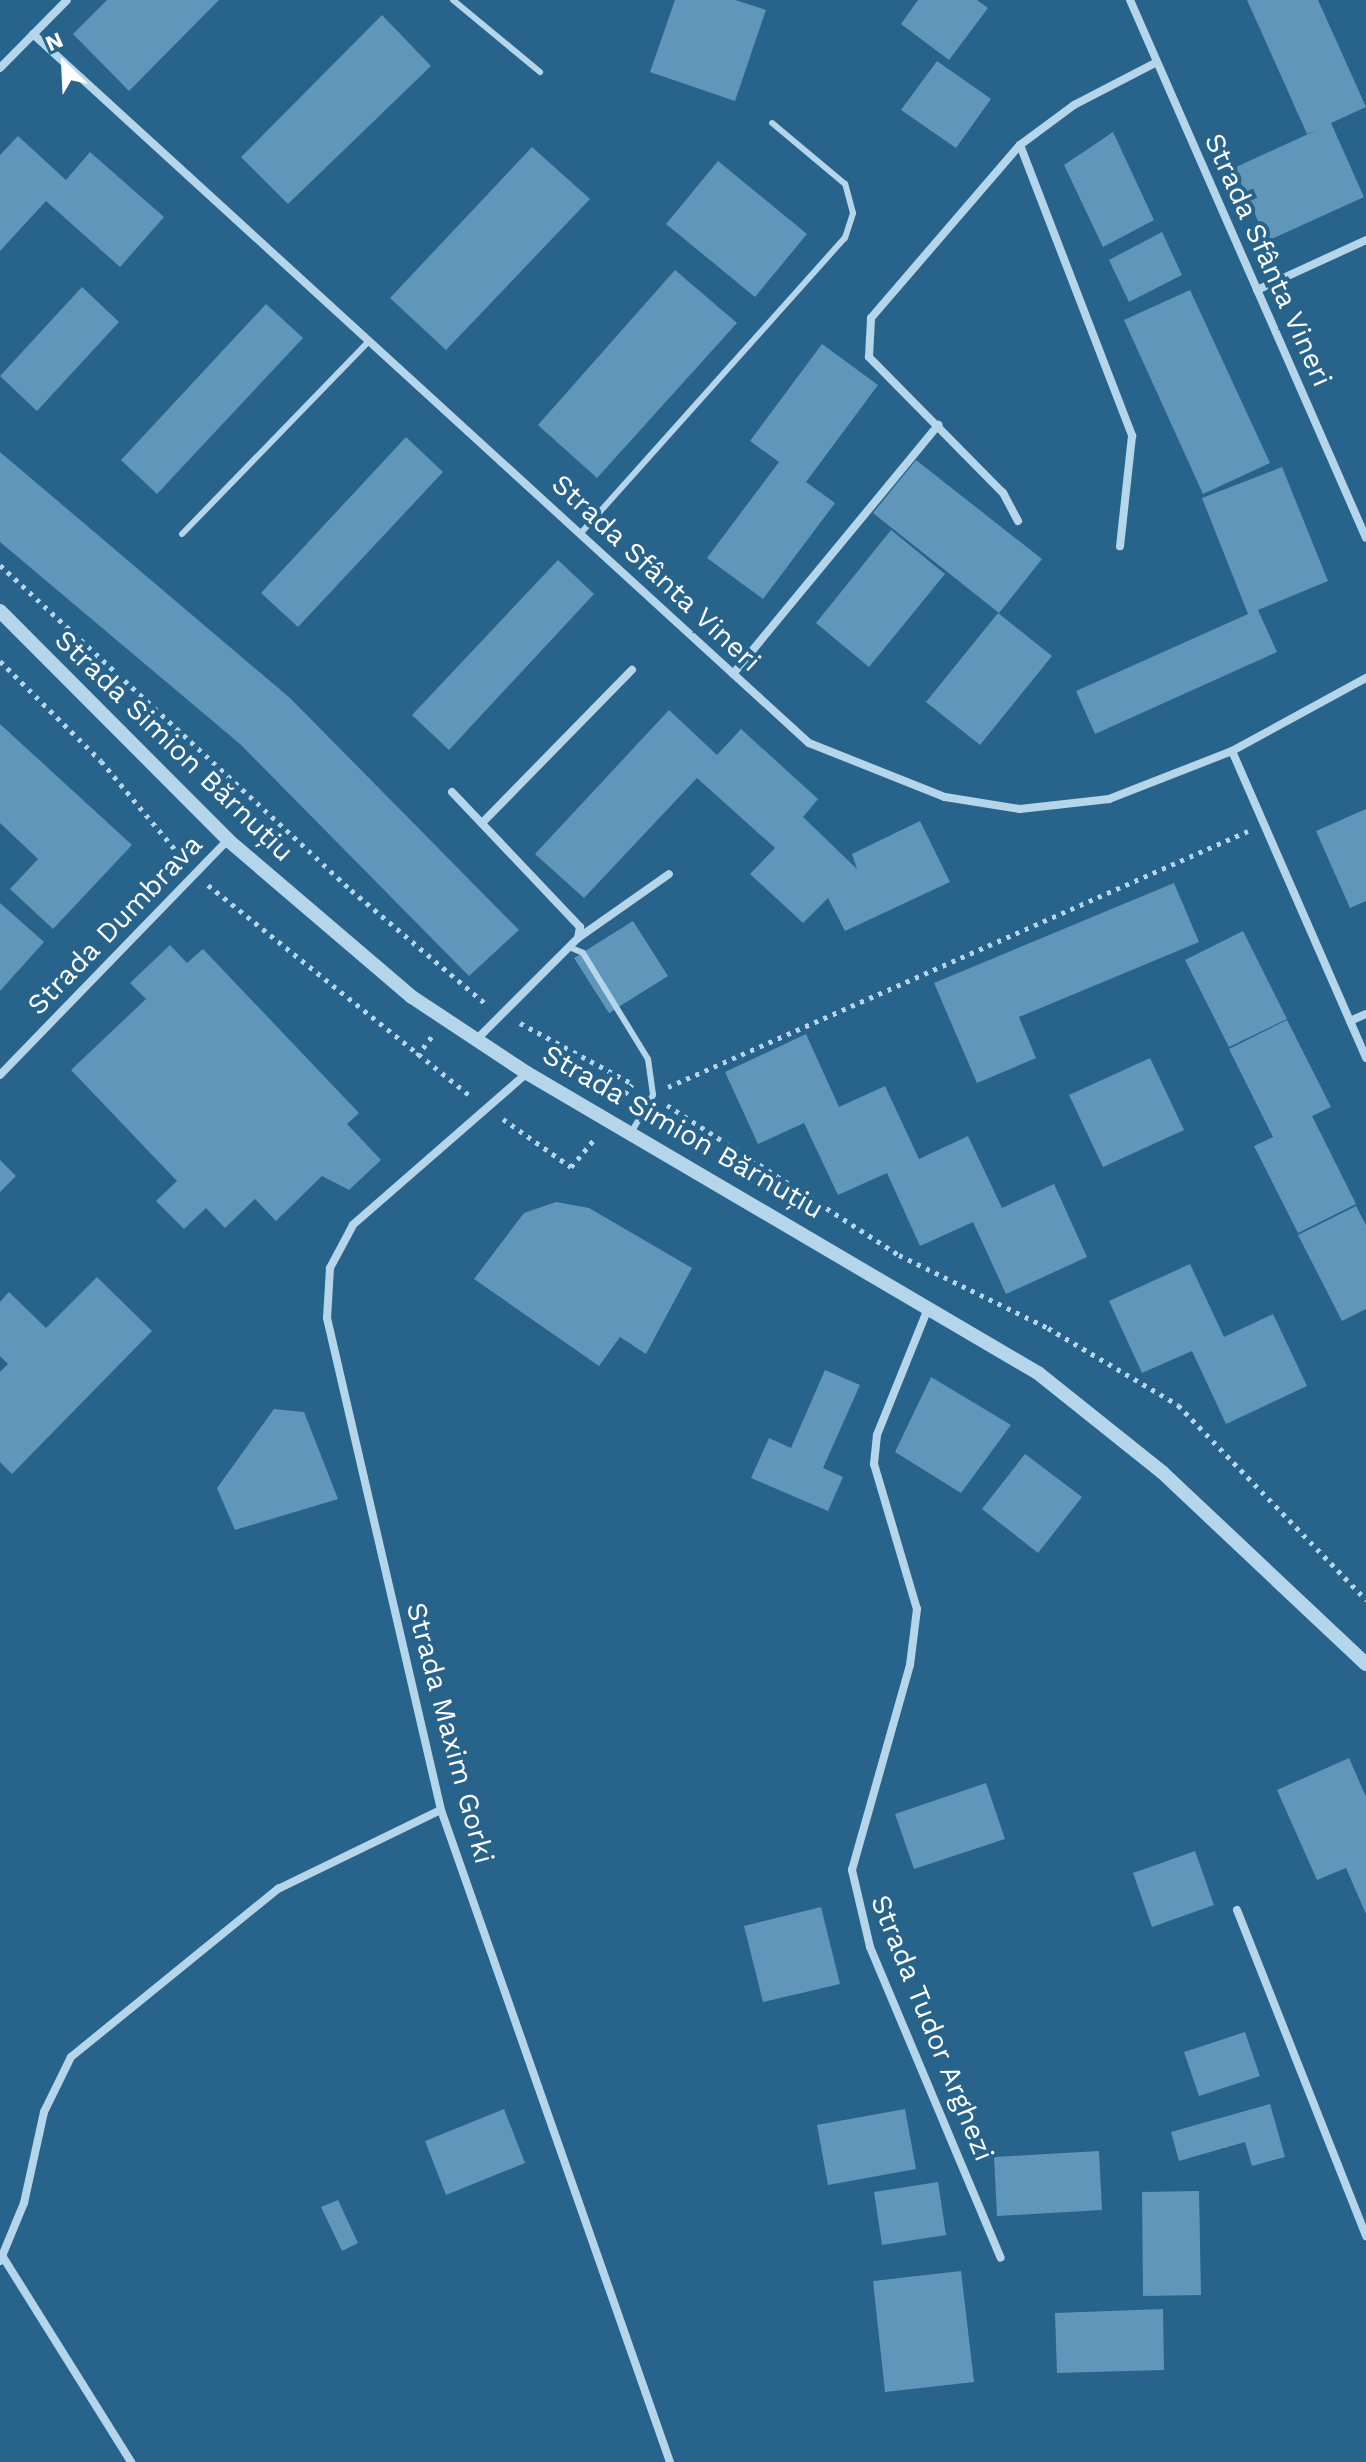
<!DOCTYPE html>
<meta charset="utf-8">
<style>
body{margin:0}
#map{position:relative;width:1366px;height:2462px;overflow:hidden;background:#27638b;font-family:"Work Sans",sans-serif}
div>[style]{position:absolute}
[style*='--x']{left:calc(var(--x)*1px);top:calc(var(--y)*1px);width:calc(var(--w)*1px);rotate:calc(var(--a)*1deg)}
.building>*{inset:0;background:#6096b9}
.path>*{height:5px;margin-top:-2.5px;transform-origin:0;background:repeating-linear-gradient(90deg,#b5d6ea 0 4px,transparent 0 10px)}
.service>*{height:6px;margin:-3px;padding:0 3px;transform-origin:3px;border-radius:3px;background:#b5d6ea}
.minor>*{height:8px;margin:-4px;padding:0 4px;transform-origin:4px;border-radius:4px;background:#b5d6ea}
.tertiary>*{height:14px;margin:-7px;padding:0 7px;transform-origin:7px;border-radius:7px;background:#b5d6ea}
span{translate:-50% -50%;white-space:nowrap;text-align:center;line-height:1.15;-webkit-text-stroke:8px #27638b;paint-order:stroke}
.street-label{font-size:28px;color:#fff}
.north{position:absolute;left:24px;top:24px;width:80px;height:80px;-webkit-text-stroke:6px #27638b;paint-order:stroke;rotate:336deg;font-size:22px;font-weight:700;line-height:32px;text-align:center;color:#fff}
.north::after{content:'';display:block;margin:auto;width:28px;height:36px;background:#fff;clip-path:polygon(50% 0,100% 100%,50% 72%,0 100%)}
</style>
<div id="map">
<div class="building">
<div style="clip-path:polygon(107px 0,219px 0,129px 91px,73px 34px)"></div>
<div style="clip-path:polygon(675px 0,735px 0,766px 10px,735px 101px,650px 72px)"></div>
<div style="clip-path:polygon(918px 0,977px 0,988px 8px,949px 60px,901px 24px)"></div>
<div style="clip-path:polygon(1247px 0,1318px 0,1366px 107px,1331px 123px,1364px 197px,1267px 241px,1234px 168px,1317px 130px,1307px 134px)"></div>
<div style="clip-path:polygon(382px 15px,431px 66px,288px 204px,241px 157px)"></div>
<div style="clip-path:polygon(937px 61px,991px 99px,956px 148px,901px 110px)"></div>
<div style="clip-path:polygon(1113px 132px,1154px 220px,1103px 247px,1064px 165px)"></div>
<div style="clip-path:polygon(18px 136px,66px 180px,90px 152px,164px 217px,120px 267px,46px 201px,0 251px,0 155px)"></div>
<div style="clip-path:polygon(532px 147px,590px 199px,446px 350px,390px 298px)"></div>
<div style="clip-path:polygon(718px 161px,807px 234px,755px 297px,666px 224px)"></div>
<div style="clip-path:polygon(1162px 232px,1182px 275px,1129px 302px,1109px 260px)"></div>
<div style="clip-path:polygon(675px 270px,737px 323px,597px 478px,538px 425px)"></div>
<div style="clip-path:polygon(82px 287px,119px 322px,37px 411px,0 376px)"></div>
<div style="clip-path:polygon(1190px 290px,1270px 463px,1203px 494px,1124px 320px)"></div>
<div style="clip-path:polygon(266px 304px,303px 338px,157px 494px,121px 460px)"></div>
<div style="clip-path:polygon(822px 344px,878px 385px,806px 482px,835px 503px,763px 599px,707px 558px,779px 462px,750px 441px)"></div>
<div style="clip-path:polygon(406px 437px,443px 472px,298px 627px,261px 593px)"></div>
<div style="clip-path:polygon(0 452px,290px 698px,519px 930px,469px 976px,240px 744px,0 542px)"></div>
<div style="clip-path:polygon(916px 460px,1042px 559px,999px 613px,873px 513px)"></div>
<div style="clip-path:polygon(1282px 467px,1328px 581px,1258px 610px,1277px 652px,1095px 734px,1076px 691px,1248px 614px,1202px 498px)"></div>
<div style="clip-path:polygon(891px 530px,945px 574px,869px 667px,816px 623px)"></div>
<div style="clip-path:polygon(558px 560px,594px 594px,449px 750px,412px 715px)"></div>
<div style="clip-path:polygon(998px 613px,1052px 656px,980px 745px,926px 702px)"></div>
<div style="clip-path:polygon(669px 710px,717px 755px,741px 729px,818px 799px,803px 817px,857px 869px,852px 854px,920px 821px,950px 882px,845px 931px,828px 898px,803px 923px,750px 874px,775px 848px,697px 778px,584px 898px,535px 854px)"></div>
<div style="clip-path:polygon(0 724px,132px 845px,53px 929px,10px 889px,38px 859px,0 823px)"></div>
<div style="clip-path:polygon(1366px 809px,1366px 901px,1350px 908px,1316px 831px)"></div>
<div style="clip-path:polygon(1174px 883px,1199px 942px,1019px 1017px,1036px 1058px,977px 1083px,934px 983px)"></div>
<div style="clip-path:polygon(0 903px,44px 942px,0 991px)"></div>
<div style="clip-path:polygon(633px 921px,668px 976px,609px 1013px,574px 958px)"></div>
<div style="clip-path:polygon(1243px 931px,1287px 1019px,1229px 1047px,1185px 960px)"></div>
<div style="clip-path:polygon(170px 945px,187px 963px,203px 949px,359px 1113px,347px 1124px,381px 1160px,349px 1190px,322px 1176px,276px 1221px,255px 1199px,225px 1228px,206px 1208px,184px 1229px,156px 1201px,177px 1181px,71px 1070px,146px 999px,130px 983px)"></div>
<div style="clip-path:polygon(1287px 1020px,1331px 1107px,1312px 1116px,1356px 1204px,1298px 1233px,1254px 1146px,1273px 1137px,1229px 1049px)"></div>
<div style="clip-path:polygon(806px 1034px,839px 1107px,885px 1086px,919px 1159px,968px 1136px,1002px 1208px,1054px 1184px,1087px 1257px,1006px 1294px,973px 1222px,920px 1246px,887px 1173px,838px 1195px,804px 1123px,758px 1144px,725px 1072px)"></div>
<div style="clip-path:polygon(1150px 1058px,1184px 1130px,1103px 1167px,1069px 1095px)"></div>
<div style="clip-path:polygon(0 1160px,16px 1176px,0 1192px)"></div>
<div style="clip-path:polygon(556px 1202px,589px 1208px,692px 1268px,646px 1354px,620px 1337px,599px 1366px,474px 1279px,524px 1213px)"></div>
<div style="clip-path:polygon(1356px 1206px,1366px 1225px,1366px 1309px,1342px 1321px,1298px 1235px)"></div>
<div style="clip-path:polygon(1190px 1264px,1224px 1337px,1273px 1314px,1307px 1386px,1226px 1424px,1192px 1351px,1142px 1373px,1109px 1301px)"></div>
<div style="clip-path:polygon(97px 1277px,152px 1331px,12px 1474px,0 1462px,0 1372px,8px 1364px,0 1356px,0 1302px,9px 1292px,46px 1328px)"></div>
<div style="clip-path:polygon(825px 1370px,860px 1385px,823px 1468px,843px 1477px,828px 1511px,751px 1478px,769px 1438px,791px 1448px)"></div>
<div style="clip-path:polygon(931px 1377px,1011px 1425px,961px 1493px,895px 1452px)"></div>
<div style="clip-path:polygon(274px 1409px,304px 1412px,338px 1499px,235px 1530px,217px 1488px)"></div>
<div style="clip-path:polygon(1025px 1454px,1082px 1497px,1038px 1553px,982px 1509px)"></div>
<div style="clip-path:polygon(1349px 1758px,1366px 1797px,1366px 1914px,1346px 1868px,1317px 1880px,1277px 1790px)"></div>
<div style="clip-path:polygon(986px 1783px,1005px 1839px,914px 1869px,895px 1814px)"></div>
<div style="clip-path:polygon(1195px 1851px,1214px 1905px,1152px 1927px,1133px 1873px)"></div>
<div style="clip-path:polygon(821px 1907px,840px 1984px,763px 2002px,744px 1926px)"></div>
<div style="clip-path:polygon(1245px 2032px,1260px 2076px,1199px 2096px,1184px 2052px)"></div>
<div style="clip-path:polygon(1270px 2104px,1285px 2157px,1252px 2166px,1245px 2142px,1179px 2161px,1171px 2132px)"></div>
<div style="clip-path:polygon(504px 2109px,525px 2163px,446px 2195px,425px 2141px)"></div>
<div style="clip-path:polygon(905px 2109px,916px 2169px,828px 2185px,817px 2125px)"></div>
<div style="clip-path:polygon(1099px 2151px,1102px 2210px,997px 2216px,994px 2157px)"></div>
<div style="clip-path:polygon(938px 2182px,946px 2235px,882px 2245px,874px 2192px)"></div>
<div style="clip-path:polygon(1199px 2191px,1201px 2295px,1143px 2296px,1142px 2192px)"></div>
<div style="clip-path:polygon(338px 2200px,358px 2243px,342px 2251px,321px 2207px)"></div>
<div style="clip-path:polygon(961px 2271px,974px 2382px,885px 2392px,873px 2281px)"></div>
<div style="clip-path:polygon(1163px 2309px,1164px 2370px,1057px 2373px,1055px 2313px)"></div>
</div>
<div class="path">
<div style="--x:0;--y:565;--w:478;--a:42.8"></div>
<div style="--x:351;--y:890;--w:178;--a:40.2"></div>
<div style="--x:0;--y:661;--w:142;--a:44.7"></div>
<div style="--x:101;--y:761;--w:126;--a:50.1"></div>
<div style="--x:208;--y:885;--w:339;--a:38.8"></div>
<div style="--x:520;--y:1023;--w:124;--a:28.4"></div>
<div style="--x:417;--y:1056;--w:26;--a:-53"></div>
<div style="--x:668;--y:1087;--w:634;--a:-23.82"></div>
<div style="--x:619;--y:1102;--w:22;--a:-54"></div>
<div style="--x:667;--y:1105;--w:276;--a:32.9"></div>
<div style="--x:899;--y:1255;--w:166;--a:26.1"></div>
<div style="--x:1048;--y:1328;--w:151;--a:30.6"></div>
<div style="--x:1178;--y:1405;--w:271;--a:46"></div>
<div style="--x:503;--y:1119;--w:83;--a:35.2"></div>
<div style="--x:571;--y:1167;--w:39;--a:-50"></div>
</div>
<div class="service">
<div style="--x:453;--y:0;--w:113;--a:39.6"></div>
<div style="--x:182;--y:534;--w:269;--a:-45.9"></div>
<div style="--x:580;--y:534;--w:397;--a:-48.2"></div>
<div style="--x:845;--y:238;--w:26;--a:-72"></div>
<div style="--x:853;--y:213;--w:30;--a:-105"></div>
<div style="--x:845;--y:184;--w:95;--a:-140.1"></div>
<div style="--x:569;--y:947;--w:15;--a:23"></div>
<div style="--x:583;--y:953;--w:124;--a:58.5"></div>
<div style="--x:648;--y:1059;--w:36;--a:82"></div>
<div style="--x:653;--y:1095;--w:44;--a:120.1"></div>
</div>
<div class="minor">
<div style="--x:1130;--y:0;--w:587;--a:66.31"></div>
<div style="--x:33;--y:34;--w:1051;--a:42.42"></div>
<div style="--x:809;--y:743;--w:146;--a:21.7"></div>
<div style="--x:945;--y:797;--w:76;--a:9.1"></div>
<div style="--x:1020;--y:809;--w:90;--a:-6.4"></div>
<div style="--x:1109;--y:799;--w:132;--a:-21.3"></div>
<div style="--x:1232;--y:751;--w:153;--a:-28.6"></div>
<div style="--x:0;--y:68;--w:95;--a:-45.4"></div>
<div style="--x:1020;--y:145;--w:312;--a:68.9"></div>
<div style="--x:1132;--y:436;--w:111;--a:96.2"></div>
<div style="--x:1257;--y:290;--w:120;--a:-24.6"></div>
<div style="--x:1018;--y:521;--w:32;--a:-118"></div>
<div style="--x:1003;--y:493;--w:191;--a:-134.6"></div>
<div style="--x:869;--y:357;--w:39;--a:-87"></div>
<div style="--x:871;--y:318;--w:228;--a:-49.3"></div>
<div style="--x:1020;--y:145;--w:67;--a:-36.5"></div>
<div style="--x:1074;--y:105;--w:93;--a:-27.4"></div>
<div style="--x:733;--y:674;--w:323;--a:-50.5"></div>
<div style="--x:1232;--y:751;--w:335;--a:66.4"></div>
<div style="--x:452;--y:792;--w:186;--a:46.5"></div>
<div style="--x:580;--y:927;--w:11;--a:100"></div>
<div style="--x:578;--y:938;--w:143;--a:135"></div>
<div style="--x:483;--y:822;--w:213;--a:-45.6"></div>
<div style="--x:578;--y:938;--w:111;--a:-35.1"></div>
<div style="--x:1350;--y:1021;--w:17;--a:-24"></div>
<div style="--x:527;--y:1073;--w:231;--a:138.9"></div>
<div style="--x:353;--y:1225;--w:49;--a:118.1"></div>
<div style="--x:330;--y:1268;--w:50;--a:93.4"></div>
<div style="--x:327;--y:1318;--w:505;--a:76.95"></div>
<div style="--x:441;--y:1810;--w:691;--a:70.65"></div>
<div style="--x:0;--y:1075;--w:327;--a:-45.9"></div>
<div style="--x:929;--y:1306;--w:139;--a:112"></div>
<div style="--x:877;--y:1435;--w:29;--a:96"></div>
<div style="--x:874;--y:1464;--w:151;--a:73.5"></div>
<div style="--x:917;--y:1609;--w:56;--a:97.1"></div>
<div style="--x:910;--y:1665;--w:213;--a:105.8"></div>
<div style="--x:852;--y:1870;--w:79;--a:76.8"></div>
<div style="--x:870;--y:1947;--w:337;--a:67.2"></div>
<div style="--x:1237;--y:1910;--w:351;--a:68.4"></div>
<div style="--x:3;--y:2257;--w:242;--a:58"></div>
<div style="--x:0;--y:2261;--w:63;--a:-67.5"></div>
<div style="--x:24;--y:2203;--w:93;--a:-77.6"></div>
<div style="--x:44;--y:2112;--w:61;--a:-63.9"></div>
<div style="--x:71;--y:2057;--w:267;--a:-39.1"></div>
<div style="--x:278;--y:1889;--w:181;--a:-25.9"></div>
</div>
<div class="tertiary">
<div style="--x:0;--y:611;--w:323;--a:45.1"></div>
<div style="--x:228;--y:840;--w:242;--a:40.5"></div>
<div style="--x:412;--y:997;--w:138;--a:33.5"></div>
<div style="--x:527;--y:1073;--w:593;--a:30.42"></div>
<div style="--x:1038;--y:1373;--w:159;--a:38.6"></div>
<div style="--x:1162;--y:1472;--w:280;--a:43.3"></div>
</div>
<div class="street-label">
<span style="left:1268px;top:260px;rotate:66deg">Strada Sfânta Vineri</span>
<span style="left:656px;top:573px;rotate:43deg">Strada Sfânta Vineri</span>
<span style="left:174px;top:746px;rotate:44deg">Strada Simion Bărnuțiu</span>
<span style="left:115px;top:925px;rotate:-46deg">Strada Dumbrava</span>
<span style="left:683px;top:1132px;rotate:30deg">Strada Simion Bărnuțiu</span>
<span style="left:450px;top:1733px;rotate:75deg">Strada Maxim Gorki</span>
<span style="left:932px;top:2028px;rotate:68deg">Strada Tudor Arghezi</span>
</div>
<div class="north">N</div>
</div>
